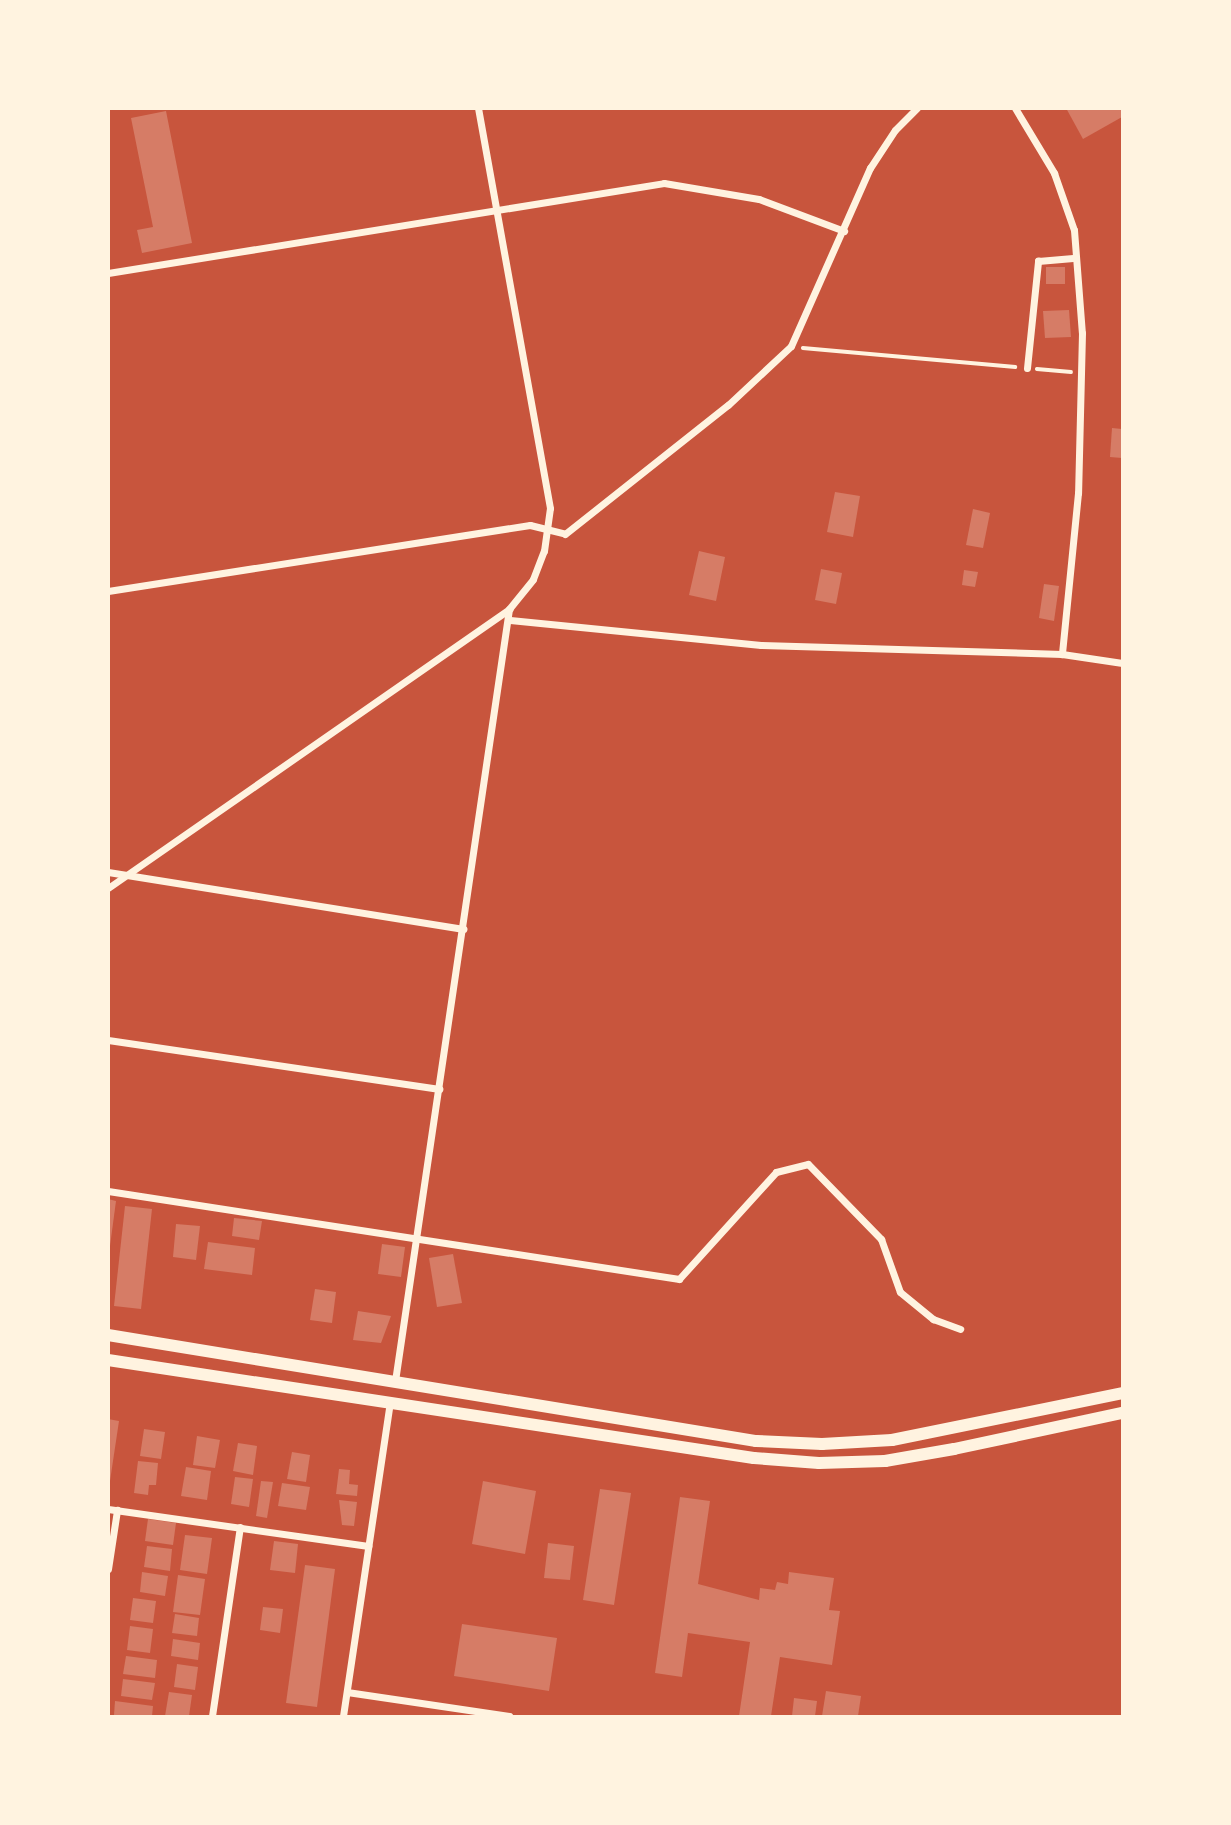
<!DOCTYPE html>
<style>
body{margin:0}
#map{position:relative;width:1231px;height:1825px;overflow:hidden;background:#c8553d;font-family:Overpass,sans-serif}
div>[style]{position:absolute}
[style*='--x']{left:calc(var(--x)*1px);top:calc(var(--y)*1px);width:calc(var(--w)*1px);rotate:calc(var(--a)*1deg)}
.building>*{inset:0;background:#d67c66}
.path>*{height:3.5px;margin:-1.75px;padding:0 1.75px;transform-origin:1.75px;border-radius:1.75px;background:#fff3e0}
.minor>*{height:7px;margin:-3.5px;padding:0 3.5px;transform-origin:3.5px;border-radius:3.5px;background:#fff3e0}
.tertiary>*{height:12px;margin:-6px;padding:0 6px;transform-origin:6px;border-radius:6px;background:#fff3e0}
span{translate:-50% -50%;white-space:nowrap;text-align:center;line-height:1.15;-webkit-text-stroke:5px #fff3e0;paint-order:stroke}
.frame{position:absolute;inset:0;border:110px solid #fff3e0;pointer-events:none}
</style>
<div id="map">
<div class="building">
<div style="clip-path:polygon(1066px 108px,1122px 108px,1122px 117px,1083px 139px)"></div>
<div style="clip-path:polygon(166px 111px,192px 243px,142px 253px,137px 230px,153px 227px,131px 118px)"></div>
<div style="clip-path:polygon(1046px 267px,1065px 267px,1065px 284px,1046px 284px)"></div>
<div style="clip-path:polygon(1069px 310px,1071px 337px,1045px 338px,1043px 311px)"></div>
<div style="clip-path:polygon(1112px 428px,1122px 429px,1122px 458px,1110px 457px)"></div>
<div style="clip-path:polygon(835px 492px,860px 496px,853px 537px,827px 532px)"></div>
<div style="clip-path:polygon(973px 509px,990px 513px,983px 548px,966px 545px)"></div>
<div style="clip-path:polygon(699px 551px,725px 557px,716px 601px,689px 595px)"></div>
<div style="clip-path:polygon(821px 569px,842px 573px,836px 604px,815px 600px)"></div>
<div style="clip-path:polygon(964px 570px,978px 572px,975px 587px,962px 585px)"></div>
<div style="clip-path:polygon(1044px 584px,1059px 586px,1054px 621px,1039px 618px)"></div>
<div style="clip-path:polygon(108px 1199px,116px 1201px,110px 1246px,108px 1246px)"></div>
<div style="clip-path:polygon(125px 1206px,152px 1209px,141px 1309px,114px 1306px)"></div>
<div style="clip-path:polygon(234px 1218px,262px 1221px,259px 1240px,232px 1236px)"></div>
<div style="clip-path:polygon(176px 1224px,200px 1226px,196px 1260px,173px 1257px)"></div>
<div style="clip-path:polygon(208px 1242px,255px 1248px,252px 1275px,204px 1269px)"></div>
<div style="clip-path:polygon(382px 1244px,405px 1247px,401px 1277px,378px 1274px)"></div>
<div style="clip-path:polygon(453px 1254px,462px 1303px,437px 1307px,429px 1258px)"></div>
<div style="clip-path:polygon(315px 1289px,336px 1292px,332px 1323px,310px 1320px)"></div>
<div style="clip-path:polygon(358px 1311px,391px 1316px,381px 1343px,353px 1340px)"></div>
<div style="clip-path:polygon(108px 1419px,119px 1421px,110px 1481px,108px 1481px)"></div>
<div style="clip-path:polygon(144px 1429px,165px 1432px,161px 1459px,140px 1456px)"></div>
<div style="clip-path:polygon(197px 1436px,220px 1440px,215px 1468px,193px 1465px)"></div>
<div style="clip-path:polygon(238px 1443px,257px 1446px,253px 1475px,233px 1471px)"></div>
<div style="clip-path:polygon(292px 1452px,310px 1455px,306px 1482px,287px 1479px)"></div>
<div style="clip-path:polygon(138px 1461px,158px 1463px,156px 1485px,149px 1485px,148px 1495px,134px 1493px)"></div>
<div style="clip-path:polygon(186px 1467px,211px 1471px,207px 1500px,181px 1496px)"></div>
<div style="clip-path:polygon(339px 1469px,350px 1470px,349px 1484px,358px 1485px,357px 1496px,336px 1494px)"></div>
<div style="clip-path:polygon(235px 1477px,253px 1479px,249px 1507px,231px 1504px)"></div>
<div style="clip-path:polygon(261px 1481px,273px 1482px,267px 1518px,256px 1516px)"></div>
<div style="clip-path:polygon(483px 1481px,536px 1491px,525px 1554px,472px 1544px)"></div>
<div style="clip-path:polygon(282px 1483px,310px 1487px,306px 1510px,278px 1506px)"></div>
<div style="clip-path:polygon(600px 1489px,631px 1493px,614px 1605px,583px 1600px)"></div>
<div style="clip-path:polygon(680px 1497px,710px 1501px,698px 1584px,759px 1600px,760px 1588px,775px 1590px,777px 1582px,788px 1584px,789px 1572px,834px 1578px,829px 1610px,840px 1611px,832px 1665px,780px 1657px,771px 1716px,739px 1716px,750px 1642px,688px 1633px,682px 1677px,655px 1673px)"></div>
<div style="clip-path:polygon(339px 1500px,357px 1502px,354px 1526px,342px 1525px)"></div>
<div style="clip-path:polygon(148px 1519px,176px 1523px,173px 1545px,145px 1541px)"></div>
<div style="clip-path:polygon(185px 1535px,212px 1538px,207px 1574px,180px 1570px)"></div>
<div style="clip-path:polygon(274px 1541px,298px 1544px,295px 1573px,270px 1570px)"></div>
<div style="clip-path:polygon(548px 1543px,574px 1546px,570px 1580px,544px 1578px)"></div>
<div style="clip-path:polygon(147px 1546px,172px 1549px,170px 1571px,144px 1567px)"></div>
<div style="clip-path:polygon(305px 1565px,335px 1569px,317px 1707px,286px 1703px)"></div>
<div style="clip-path:polygon(142px 1572px,168px 1576px,165px 1596px,140px 1592px)"></div>
<div style="clip-path:polygon(178px 1575px,205px 1579px,200px 1615px,173px 1612px)"></div>
<div style="clip-path:polygon(133px 1598px,156px 1601px,153px 1623px,130px 1620px)"></div>
<div style="clip-path:polygon(263px 1607px,283px 1609px,280px 1633px,260px 1630px)"></div>
<div style="clip-path:polygon(175px 1614px,199px 1618px,197px 1636px,172px 1633px)"></div>
<div style="clip-path:polygon(462px 1624px,557px 1638px,549px 1691px,454px 1676px)"></div>
<div style="clip-path:polygon(130px 1626px,153px 1629px,150px 1653px,127px 1650px)"></div>
<div style="clip-path:polygon(173px 1639px,200px 1643px,198px 1660px,171px 1656px)"></div>
<div style="clip-path:polygon(126px 1656px,157px 1660px,155px 1678px,123px 1674px)"></div>
<div style="clip-path:polygon(177px 1664px,198px 1667px,195px 1690px,174px 1687px)"></div>
<div style="clip-path:polygon(123px 1679px,155px 1683px,152px 1700px,121px 1696px)"></div>
<div style="clip-path:polygon(826px 1691px,861px 1696px,858px 1716px,822px 1716px)"></div>
<div style="clip-path:polygon(169px 1692px,192px 1695px,189px 1716px,165px 1716px)"></div>
<div style="clip-path:polygon(794px 1698px,817px 1701px,815px 1716px,792px 1716px)"></div>
<div style="clip-path:polygon(115px 1701px,153px 1706px,152px 1716px,114px 1715px)"></div>
</div>
<div class="path">
<div style="--x:803;--y:348;--w:213;--a:5.1"></div>
<div style="--x:1037;--y:369;--w:34;--a:5"></div>
</div>
<div class="minor">
<div style="--x:1015;--y:108;--w:76;--a:59"></div>
<div style="--x:1054;--y:173;--w:60;--a:70.7"></div>
<div style="--x:1074;--y:230;--w:103;--a:85.6"></div>
<div style="--x:1082;--y:333;--w:160;--a:91.4"></div>
<div style="--x:1078;--y:493;--w:162;--a:95.7"></div>
<div style="--x:108;--y:273;--w:563;--a:-9.19"></div>
<div style="--x:664;--y:183;--w:96;--a:9.6"></div>
<div style="--x:759;--y:199;--w:91;--a:20.6"></div>
<div style="--x:1027;--y:368;--w:108;--a:-84.1"></div>
<div style="--x:1038;--y:261;--w:38;--a:-5"></div>
<div style="--x:108;--y:591;--w:427;--a:-8.9"></div>
<div style="--x:530;--y:525;--w:36;--a:14"></div>
<div style="--x:565;--y:534;--w:208;--a:-38.4"></div>
<div style="--x:728;--y:405;--w:86;--a:-43.1"></div>
<div style="--x:791;--y:346;--w:195;--a:-66.1"></div>
<div style="--x:870;--y:168;--w:45;--a:-56.7"></div>
<div style="--x:895;--y:130;--w:31;--a:-45"></div>
<div style="--x:510;--y:620;--w:252;--a:5.7"></div>
<div style="--x:761;--y:645;--w:301;--a:1.7"></div>
<div style="--x:1062;--y:654;--w:61;--a:8.5"></div>
<div style="--x:108;--y:872;--w:360;--a:9.1"></div>
<div style="--x:108;--y:888;--w:489;--a:-34.8"></div>
<div style="--x:509;--y:609;--w:38;--a:-51"></div>
<div style="--x:533;--y:579;--w:30;--a:-69"></div>
<div style="--x:544;--y:551;--w:43;--a:-82.1"></div>
<div style="--x:550;--y:508;--w:406;--a:-100.2"></div>
<div style="--x:108;--y:1040;--w:335;--a:8.4"></div>
<div style="--x:108;--y:1191;--w:578;--a:8.76"></div>
<div style="--x:679;--y:1279;--w:144;--a:-47.8"></div>
<div style="--x:776;--y:1172;--w:33;--a:-14"></div>
<div style="--x:808;--y:1164;--w:105;--a:45.8"></div>
<div style="--x:881;--y:1239;--w:56;--a:70.3"></div>
<div style="--x:900;--y:1292;--w:43;--a:39.3"></div>
<div style="--x:933;--y:1319;--w:29;--a:20"></div>
<div style="--x:395;--y:1381;--w:780;--a:-81.6"></div>
<div style="--x:108;--y:1509;--w:263;--a:8.1"></div>
<div style="--x:108;--y:1569;--w:60;--a:-81.3"></div>
<div style="--x:347;--y:1692;--w:164;--a:8.4"></div>
<div style="--x:212;--y:1716;--w:191;--a:-81.6"></div>
<div style="--x:343;--y:1716;--w:317;--a:-81.5"></div>
</div>
<div class="tertiary">
<div style="--x:108;--y:1335;--w:657;--a:9.29"></div>
<div style="--x:756;--y:1441;--w:66;--a:2.6"></div>
<div style="--x:822;--y:1444;--w:70;--a:-3.3"></div>
<div style="--x:892;--y:1440;--w:235;--a:-11.5"></div>
<div style="--x:108;--y:1360;--w:653;--a:8.63"></div>
<div style="--x:754;--y:1458;--w:65;--a:4.4"></div>
<div style="--x:819;--y:1463;--w:66;--a:-1.7"></div>
<div style="--x:885;--y:1461;--w:70;--a:-9.9"></div>
<div style="--x:954;--y:1449;--w:172;--a:-12.1"></div>
</div>
<div class="frame"></div>
</div>
